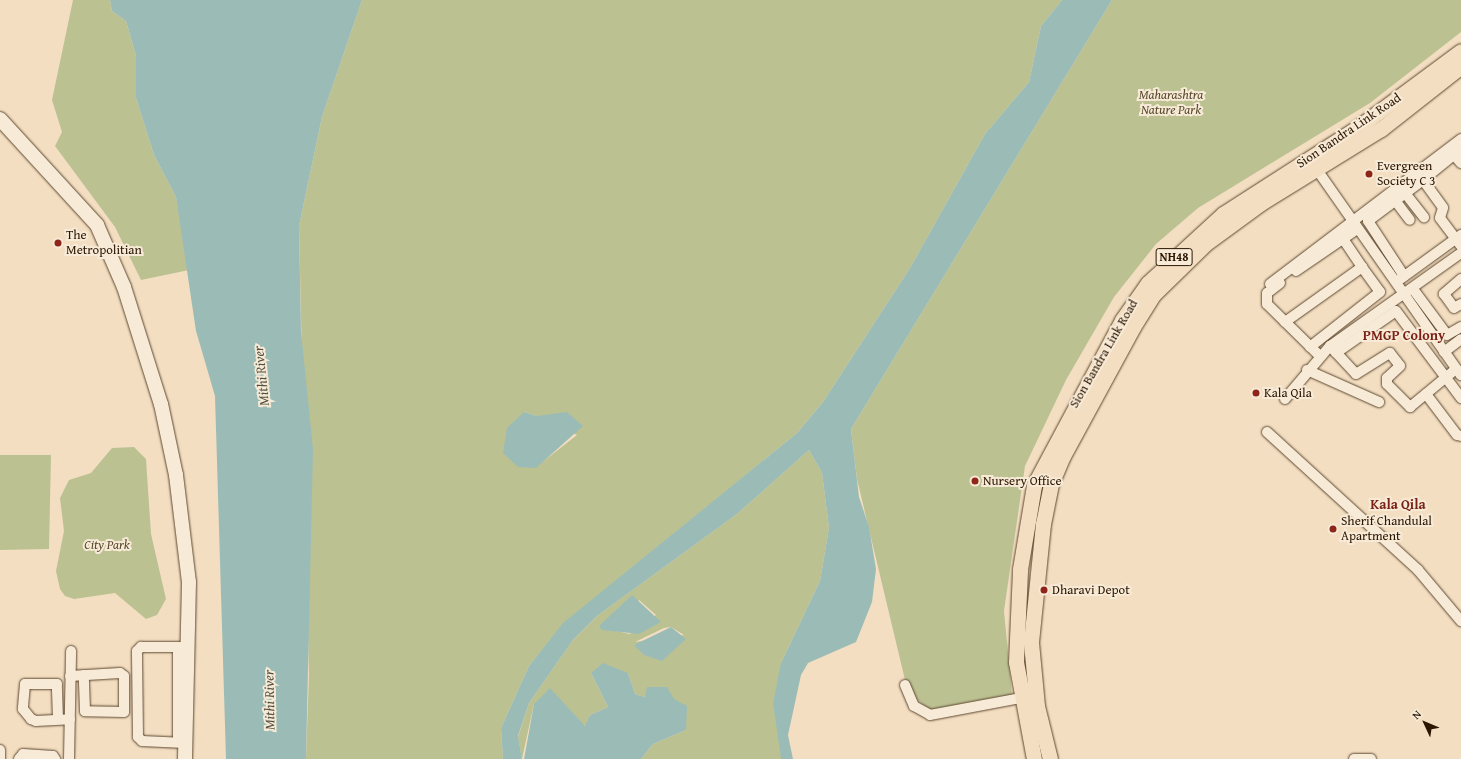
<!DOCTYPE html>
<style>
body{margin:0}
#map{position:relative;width:1461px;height:759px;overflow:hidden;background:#f3dec1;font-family:"Gentium Book Plus",serif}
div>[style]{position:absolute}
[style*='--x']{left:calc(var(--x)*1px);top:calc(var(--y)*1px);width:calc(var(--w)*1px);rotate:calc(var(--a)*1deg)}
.green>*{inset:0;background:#bcc192}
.water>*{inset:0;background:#9bbcb6}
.roads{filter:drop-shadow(0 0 1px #5d4830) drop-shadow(0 0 1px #5d4830)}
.street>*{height:10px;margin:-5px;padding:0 5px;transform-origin:5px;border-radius:5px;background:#f7ead7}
.secondary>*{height:14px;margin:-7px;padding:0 7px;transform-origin:7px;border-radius:7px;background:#f7ead7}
.primary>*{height:15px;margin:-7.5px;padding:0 7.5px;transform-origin:7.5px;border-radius:7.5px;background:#f3dec1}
.dots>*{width:11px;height:11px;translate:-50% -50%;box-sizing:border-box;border:2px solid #f7ead7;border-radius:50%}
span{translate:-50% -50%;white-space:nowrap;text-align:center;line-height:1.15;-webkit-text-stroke:4px #f7ead7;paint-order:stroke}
.shield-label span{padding:1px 3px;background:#f7ead7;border:1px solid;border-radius:3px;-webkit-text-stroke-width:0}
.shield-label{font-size:12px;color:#2b1600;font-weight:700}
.park-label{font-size:13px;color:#56492c;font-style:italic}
.street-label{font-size:13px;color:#2b1600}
.poi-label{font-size:13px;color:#2b1600}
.left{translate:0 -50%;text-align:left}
.neighbourhood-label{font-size:14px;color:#7a1f14;font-weight:700}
.water-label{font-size:14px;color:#525040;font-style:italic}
.north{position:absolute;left:1405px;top:703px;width:40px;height:40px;-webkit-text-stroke:3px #f7ead7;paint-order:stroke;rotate:314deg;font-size:11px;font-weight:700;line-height:16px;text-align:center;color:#2b1600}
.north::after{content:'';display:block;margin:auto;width:14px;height:18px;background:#2b1600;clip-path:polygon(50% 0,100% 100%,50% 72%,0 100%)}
</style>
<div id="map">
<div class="green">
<div style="clip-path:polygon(73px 0,110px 0,112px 11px,126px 21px,136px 56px,136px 98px,154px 155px,176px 197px,189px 270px,141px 280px,115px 227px,55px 146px,62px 132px,52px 100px)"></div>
<div style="clip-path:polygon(evenodd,362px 0,1062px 0,1041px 26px,1029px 82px,985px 134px,910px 268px,823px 402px,797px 433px,563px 624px,529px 666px,501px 728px,503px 759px,306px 759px,309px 675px,299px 226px,322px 117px,362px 0,524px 412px,537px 416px,577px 435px,536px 467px,524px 412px)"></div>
<div style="clip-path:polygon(1112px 0,1461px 0,1461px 32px,1370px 103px,1198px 208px,1156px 244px,1114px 297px,1066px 380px,1025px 466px,1004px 611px,1012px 695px,931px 712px,913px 696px,905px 680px,857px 479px,851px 429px)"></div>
<div style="clip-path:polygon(134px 447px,146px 459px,151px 534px,166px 599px,157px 615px,146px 619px,115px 593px,74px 599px,65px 596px,60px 589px,56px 571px,64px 531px,60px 498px,69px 480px,91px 473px,112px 448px)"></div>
<div style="clip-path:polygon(evenodd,809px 450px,822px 473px,829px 528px,820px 581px,781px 663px,781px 759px,641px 759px,653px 744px,686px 730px,645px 697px,635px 694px,628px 673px,591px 673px,608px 707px,590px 715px,586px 726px,534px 704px,522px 759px,518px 737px,529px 703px,573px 640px,597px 616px,737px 514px,809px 450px,639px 600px,656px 615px,630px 634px,616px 631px,639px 600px,809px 450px,671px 627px,684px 635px,635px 642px,664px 628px,671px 627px)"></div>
<div style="clip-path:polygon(0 455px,51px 455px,49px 549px,0 550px)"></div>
</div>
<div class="water">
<div style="clip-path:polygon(110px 0,362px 0,322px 117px,299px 226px,301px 331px,313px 449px,306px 759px,226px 759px,215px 396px,196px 331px,176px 197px,154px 155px,136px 98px,136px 56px,126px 21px,112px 11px)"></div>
<div style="clip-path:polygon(1062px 0,1112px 0,851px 429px,859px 497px,869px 527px,876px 569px,872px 602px,856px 642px,808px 663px,801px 675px,788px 735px,793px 759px,781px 759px,773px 703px,781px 663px,820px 581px,829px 528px,822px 473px,809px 450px,737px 514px,597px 616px,573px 640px,529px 703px,518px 736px,522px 759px,503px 759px,501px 728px,529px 666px,563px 623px,797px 433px,823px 402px,910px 268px,985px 134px,1029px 82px,1041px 26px)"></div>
<div style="clip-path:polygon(524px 412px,537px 416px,567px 412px,583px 426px,536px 468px,518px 467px,503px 453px,507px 428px)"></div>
<div style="clip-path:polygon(632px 595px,661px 622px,639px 634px,602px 630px,599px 626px)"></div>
<div style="clip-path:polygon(671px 627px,686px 639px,662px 661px,644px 655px,634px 645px)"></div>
<div style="clip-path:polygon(603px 663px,628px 673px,635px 694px,645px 697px,647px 687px,667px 687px,674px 699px,687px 706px,686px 730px,653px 744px,641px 759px,524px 759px,534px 704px,550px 688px,585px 726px,590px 715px,608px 707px,591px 673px)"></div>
</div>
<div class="roads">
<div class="street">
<div style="--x:1450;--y:150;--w:17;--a:50"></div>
<div style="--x:1313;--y:164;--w:258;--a:55"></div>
<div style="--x:1423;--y:180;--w:49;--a:-39.2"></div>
<div style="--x:1405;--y:193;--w:31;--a:52"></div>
<div style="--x:1391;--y:195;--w:31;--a:53"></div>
<div style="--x:1296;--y:271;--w:74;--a:-34.5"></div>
<div style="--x:1404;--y:276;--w:66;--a:-123.2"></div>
<div style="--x:1368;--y:221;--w:69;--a:-36.7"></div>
<div style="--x:1423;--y:180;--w:34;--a:54"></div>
<div style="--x:1443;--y:208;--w:10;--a:107"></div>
<div style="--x:1440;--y:218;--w:35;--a:53"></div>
<div style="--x:1461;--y:279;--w:23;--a:139"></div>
<div style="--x:1444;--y:294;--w:17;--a:54"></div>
<div style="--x:1454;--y:308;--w:8;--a:-30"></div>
<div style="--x:1399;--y:280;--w:77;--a:-36"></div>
<div style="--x:1280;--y:283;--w:16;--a:142"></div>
<div style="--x:1267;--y:293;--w:11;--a:90"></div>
<div style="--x:1267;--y:304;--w:74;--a:44.5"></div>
<div style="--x:1270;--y:284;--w:240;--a:-37.2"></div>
<div style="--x:1413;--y:289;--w:57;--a:53.5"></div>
<div style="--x:1447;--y:335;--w:16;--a:-30"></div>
<div style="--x:1285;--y:322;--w:95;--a:-35.5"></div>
<div style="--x:1362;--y:267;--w:34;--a:-124"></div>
<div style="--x:1330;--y:346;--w:38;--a:47"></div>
<div style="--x:1356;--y:374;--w:40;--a:-32"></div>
<div style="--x:1390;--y:353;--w:16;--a:52"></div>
<div style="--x:1400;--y:366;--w:18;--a:137"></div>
<div style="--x:1387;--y:378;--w:6;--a:90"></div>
<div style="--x:1387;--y:384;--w:33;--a:45"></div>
<div style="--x:1410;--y:407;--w:60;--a:-39.6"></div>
<div style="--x:1310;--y:347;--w:89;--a:-38.2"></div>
<div style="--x:1380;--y:292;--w:31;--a:-126"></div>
<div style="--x:1444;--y:352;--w:21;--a:-37"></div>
<div style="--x:1336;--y:353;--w:73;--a:-35"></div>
<div style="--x:1396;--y:311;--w:109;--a:53.2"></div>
<div style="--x:1307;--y:370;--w:79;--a:24"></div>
<div style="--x:1426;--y:394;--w:51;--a:52.9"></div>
<div style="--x:1457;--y:435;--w:4;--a:14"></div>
<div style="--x:1285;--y:399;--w:70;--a:-49.7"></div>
<div style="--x:1330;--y:346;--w:161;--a:-35.4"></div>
<div style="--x:1267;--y:432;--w:205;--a:42.4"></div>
<div style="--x:1418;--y:570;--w:67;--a:49.9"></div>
<div style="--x:70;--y:676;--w:50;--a:-3.4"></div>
<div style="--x:120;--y:673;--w:5;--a:37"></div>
<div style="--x:124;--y:676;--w:36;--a:90"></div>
<div style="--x:124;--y:712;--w:39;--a:-179"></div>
<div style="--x:85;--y:711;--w:36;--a:-92"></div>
<div style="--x:905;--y:685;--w:23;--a:67"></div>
<div style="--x:914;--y:706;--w:18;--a:29"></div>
<div style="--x:930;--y:715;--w:93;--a:-10.6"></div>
<div style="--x:58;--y:719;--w:35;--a:-92"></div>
<div style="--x:57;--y:684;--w:32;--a:180"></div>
<div style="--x:25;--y:684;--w:25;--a:95"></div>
<div style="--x:23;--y:709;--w:13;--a:51"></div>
<div style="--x:31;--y:719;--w:5;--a:22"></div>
<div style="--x:36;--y:721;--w:34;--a:-3"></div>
<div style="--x:178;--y:742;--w:95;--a:-90"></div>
<div style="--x:185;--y:743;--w:43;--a:-177.3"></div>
<div style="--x:142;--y:741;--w:6;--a:-135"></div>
<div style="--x:138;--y:737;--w:86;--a:-90.7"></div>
<div style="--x:137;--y:651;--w:6;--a:-45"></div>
<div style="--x:141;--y:647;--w:46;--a:0"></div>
<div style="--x:0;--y:750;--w:9;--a:90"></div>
<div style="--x:19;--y:759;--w:6;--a:-51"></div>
<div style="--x:23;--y:754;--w:30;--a:4"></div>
<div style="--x:53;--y:756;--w:4;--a:56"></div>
<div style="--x:69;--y:759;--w:108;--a:-88.9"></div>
<div style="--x:1354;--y:759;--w:17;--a:0"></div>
</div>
<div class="secondary">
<div style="--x:0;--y:119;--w:144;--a:47.5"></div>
<div style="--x:97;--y:225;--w:68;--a:66.5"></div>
<div style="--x:124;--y:287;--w:123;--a:72.5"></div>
<div style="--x:161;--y:404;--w:73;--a:78.1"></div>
<div style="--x:176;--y:475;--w:108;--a:83.1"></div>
<div style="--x:189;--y:582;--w:177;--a:91.3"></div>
</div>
<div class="primary">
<div style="--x:1034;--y:759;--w:99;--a:-100.5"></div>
<div style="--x:1016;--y:662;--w:93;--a:-87.5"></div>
<div style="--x:1020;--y:569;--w:85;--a:-80.5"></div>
<div style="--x:1034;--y:485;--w:187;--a:-61.9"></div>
<div style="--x:1122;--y:320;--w:45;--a:-54.9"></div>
<div style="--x:1148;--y:283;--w:102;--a:-42.6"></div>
<div style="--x:1223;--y:214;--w:159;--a:-32.7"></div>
<div style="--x:1357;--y:128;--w:129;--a:-36.5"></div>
<div style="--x:1050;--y:759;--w:55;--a:-103.8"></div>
<div style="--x:1037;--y:706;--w:64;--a:-95.4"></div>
<div style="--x:1031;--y:642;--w:119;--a:-84.2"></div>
<div style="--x:1043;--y:524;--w:41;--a:-78.7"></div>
<div style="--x:1051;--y:484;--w:30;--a:-67"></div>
<div style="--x:1063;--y:456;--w:147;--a:-61.5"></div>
<div style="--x:1133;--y:327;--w:39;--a:-58"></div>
<div style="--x:1154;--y:294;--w:71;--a:-44.4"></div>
<div style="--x:1205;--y:244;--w:69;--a:-36.2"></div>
<div style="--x:1261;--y:203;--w:141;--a:-31.7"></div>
<div style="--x:1381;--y:129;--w:102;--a:-38.2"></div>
</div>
</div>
<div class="dots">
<div style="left:1369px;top:174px;background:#8f2418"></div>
<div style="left:58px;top:243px;background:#8f2418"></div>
<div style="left:1256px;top:393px;background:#8f2418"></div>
<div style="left:975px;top:481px;background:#8f2418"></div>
<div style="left:1333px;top:529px;background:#8f2418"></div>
<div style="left:1044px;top:590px;background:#8f2418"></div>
</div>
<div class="shield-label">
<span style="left:1174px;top:257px">NH48</span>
</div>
<div class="park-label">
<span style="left:1171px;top:103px">Maharashtra<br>Nature Park</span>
<span style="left:107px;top:545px">City Park</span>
</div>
<div class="street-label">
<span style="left:1349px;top:131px;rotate:-34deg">Sion Bandra Link Road</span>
<span style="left:1104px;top:354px;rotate:-60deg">Sion Bandra Link Road</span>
</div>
<div class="poi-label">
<span class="left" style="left:1377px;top:174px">Evergreen<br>Society C 3</span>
<span class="left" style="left:66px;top:243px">The<br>Metropolitian</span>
<span class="left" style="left:1264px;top:393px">Kala Qila</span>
<span class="left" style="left:983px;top:481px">Nursery Office</span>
<span class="left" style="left:1341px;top:529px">Sherif Chandulal<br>Apartment</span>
<span class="left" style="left:1052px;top:590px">Dharavi Depot</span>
</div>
<div class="neighbourhood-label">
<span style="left:1404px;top:335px">PMGP Colony</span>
<span style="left:1398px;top:504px">Kala Qila</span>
</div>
<div class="water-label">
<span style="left:261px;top:376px;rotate:-96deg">Mithi River</span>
<span style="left:269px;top:700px;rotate:-91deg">Mithi River</span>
</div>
<div class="north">N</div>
</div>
